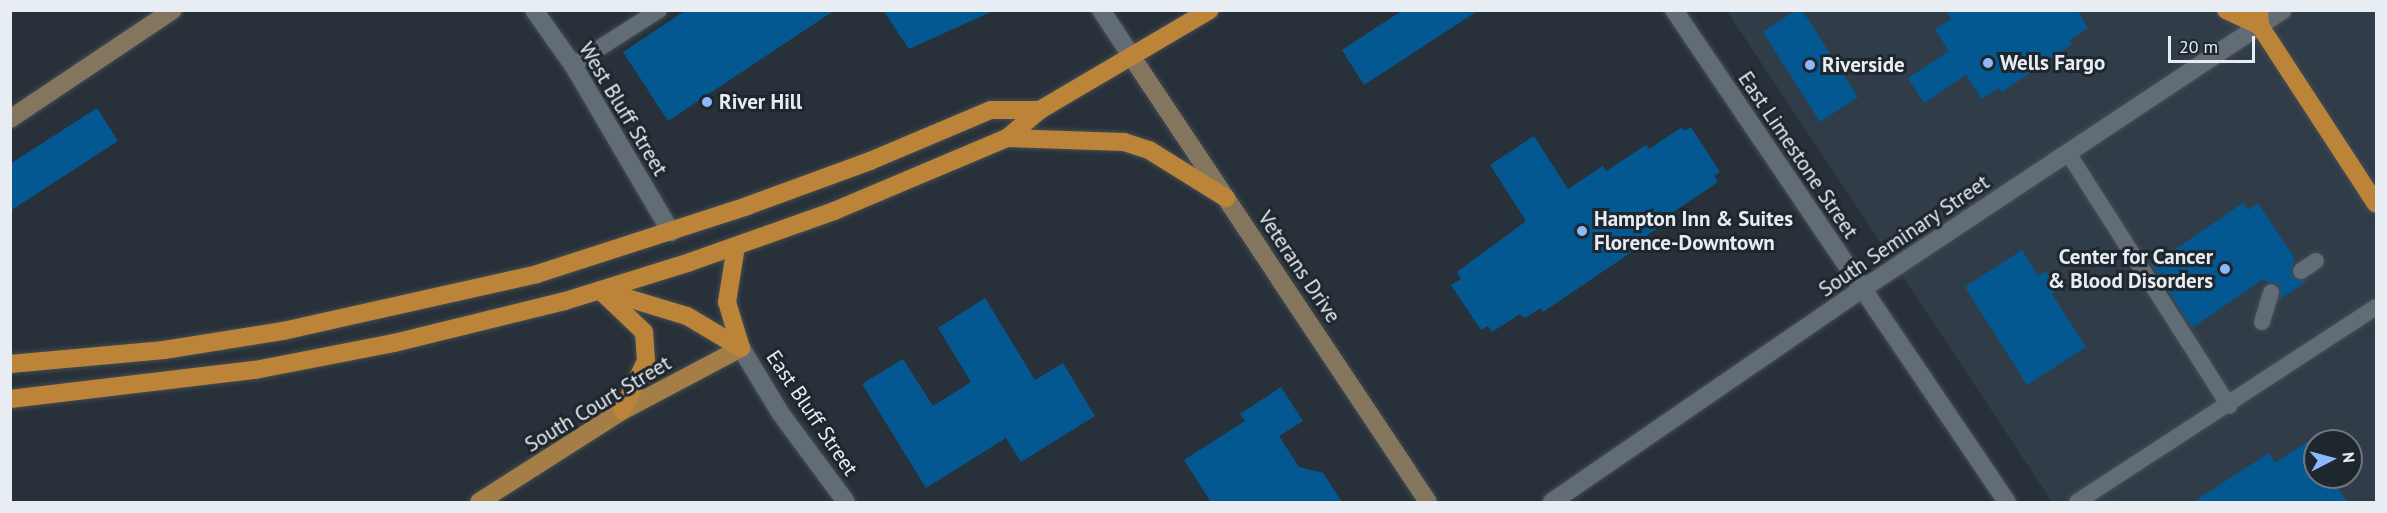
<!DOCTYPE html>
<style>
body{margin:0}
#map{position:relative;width:2387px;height:513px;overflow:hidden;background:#283139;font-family:"PT Sans",sans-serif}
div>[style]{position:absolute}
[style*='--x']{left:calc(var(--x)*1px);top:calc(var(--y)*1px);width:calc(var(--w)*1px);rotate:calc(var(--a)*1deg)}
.built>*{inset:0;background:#303d49}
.building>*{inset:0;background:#035891}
.roads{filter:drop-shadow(0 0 2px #454c53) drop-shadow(0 0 2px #454c53)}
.service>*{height:16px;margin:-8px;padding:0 8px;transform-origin:8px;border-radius:8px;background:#626c75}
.minor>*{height:18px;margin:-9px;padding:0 9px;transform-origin:9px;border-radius:9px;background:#626c75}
.secondary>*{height:18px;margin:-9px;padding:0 9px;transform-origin:9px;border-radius:9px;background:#84755e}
.primary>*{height:18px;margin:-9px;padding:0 9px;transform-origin:9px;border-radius:9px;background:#a57e47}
.trunk>*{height:18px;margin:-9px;padding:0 9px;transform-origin:9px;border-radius:9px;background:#bc8438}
.dots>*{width:16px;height:16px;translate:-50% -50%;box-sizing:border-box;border:3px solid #1f272e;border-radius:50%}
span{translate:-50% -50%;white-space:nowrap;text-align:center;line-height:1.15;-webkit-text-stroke:6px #1f272e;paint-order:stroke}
.poi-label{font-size:21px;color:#e8edf3;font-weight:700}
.left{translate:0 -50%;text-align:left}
.right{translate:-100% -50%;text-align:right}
.street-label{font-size:21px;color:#e8edf3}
.frame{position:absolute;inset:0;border:12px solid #e8edf3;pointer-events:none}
.north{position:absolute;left:2303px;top:429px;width:60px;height:60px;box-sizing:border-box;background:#1f272e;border:2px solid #6f767d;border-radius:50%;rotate:84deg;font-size:16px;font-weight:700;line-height:24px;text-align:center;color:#e8edf3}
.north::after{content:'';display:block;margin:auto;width:21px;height:27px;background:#8db9fc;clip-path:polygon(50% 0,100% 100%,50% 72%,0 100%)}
.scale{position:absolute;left:2168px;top:36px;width:87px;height:27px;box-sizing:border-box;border:3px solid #e8edf3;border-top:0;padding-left:8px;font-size:18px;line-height:21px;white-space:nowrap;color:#e8edf3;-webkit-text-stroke:4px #1f272e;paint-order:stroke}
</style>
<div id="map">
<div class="built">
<div style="clip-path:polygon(evenodd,1727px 11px,2376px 11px,2376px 502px,2052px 502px,1727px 11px,2315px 441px,2351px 441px,2351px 477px,2315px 477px,2315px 441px)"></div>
</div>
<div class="building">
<div style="clip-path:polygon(686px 10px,835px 10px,668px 121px,623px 52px)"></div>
<div style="clip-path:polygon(883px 10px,995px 10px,909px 49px)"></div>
<div style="clip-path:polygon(1403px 10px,1479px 10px,1364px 85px,1342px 50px)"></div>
<div style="clip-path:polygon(1796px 10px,1802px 10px,1858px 97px,1820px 122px,1763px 32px)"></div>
<div style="clip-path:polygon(1945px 10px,2077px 10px,2088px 28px,2070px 40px,2072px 44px,2002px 92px,1999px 88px,1982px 99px,1966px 75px,1924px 103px,1908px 78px,1949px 51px,1935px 30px,1951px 19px)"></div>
<div style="clip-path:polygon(97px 108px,118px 141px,10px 211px,10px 164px)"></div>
<div style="clip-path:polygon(1682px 127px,1684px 131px,1691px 127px,1720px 172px,1714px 176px,1718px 182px,1660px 221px,1662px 225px,1645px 237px,1648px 241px,1543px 312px,1541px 308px,1525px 318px,1520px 314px,1492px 332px,1488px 326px,1481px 330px,1451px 285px,1461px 279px,1457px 272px,1526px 221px,1490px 165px,1534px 136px,1568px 189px,1603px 166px,1606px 171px,1646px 145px,1649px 149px)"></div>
<div style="clip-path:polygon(2243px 203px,2248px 210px,2258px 203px,2294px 257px,2292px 276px,2307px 281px,2280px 299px,2279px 285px,2262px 280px,2192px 328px,2152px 265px)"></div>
<div style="clip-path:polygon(2022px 250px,2038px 276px,2046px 271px,2057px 290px,2052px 294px,2086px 347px,2027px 385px,1965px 287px)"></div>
<div style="clip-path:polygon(985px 298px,1035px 380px,1063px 363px,1095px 416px,1021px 462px,1006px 438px,926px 488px,862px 384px,903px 359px,933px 406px,971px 382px,938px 328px)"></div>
<div style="clip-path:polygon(1281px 387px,1303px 421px,1279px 436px,1299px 467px,1323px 473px,1342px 502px,1211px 502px,1184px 460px,1245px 421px,1240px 414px)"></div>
<div style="clip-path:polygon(2315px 437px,2315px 477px,2331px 477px,2347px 502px,2193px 502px,2269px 453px,2275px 463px)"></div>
</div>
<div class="roads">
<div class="service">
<div style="--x:573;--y:65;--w:102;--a:-32.6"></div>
<div style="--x:2068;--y:153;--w:300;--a:57.5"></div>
<div style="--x:2301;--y:271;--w:18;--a:-34"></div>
<div style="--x:2262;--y:322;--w:31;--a:-73"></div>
<div style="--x:2077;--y:502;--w:357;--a:-33.1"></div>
</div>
<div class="minor">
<div style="--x:534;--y:10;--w:67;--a:54.7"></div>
<div style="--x:573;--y:65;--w:194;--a:59.6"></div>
<div style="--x:1101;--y:10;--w:56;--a:56.6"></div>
<div style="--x:1674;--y:10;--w:594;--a:55.91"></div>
<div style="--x:741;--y:348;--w:77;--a:58.8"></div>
<div style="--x:781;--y:414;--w:109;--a:53.5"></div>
<div style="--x:1552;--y:502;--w:375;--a:-34.5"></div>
<div style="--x:1861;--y:290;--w:506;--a:-33.56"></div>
</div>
<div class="secondary">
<div style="--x:1132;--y:57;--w:534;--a:56.37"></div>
<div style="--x:10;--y:119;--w:196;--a:-33.8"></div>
</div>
<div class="primary">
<div style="--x:479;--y:502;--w:169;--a:-32.5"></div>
<div style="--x:622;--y:411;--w:135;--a:-27.9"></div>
</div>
<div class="trunk">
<div style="--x:2226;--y:10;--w:38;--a:25"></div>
<div style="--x:2259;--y:10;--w:16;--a:86"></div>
<div style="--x:2260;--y:26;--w:212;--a:56.9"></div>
<div style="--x:1007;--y:138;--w:117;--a:2"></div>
<div style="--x:1124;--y:142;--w:26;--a:18"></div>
<div style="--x:1149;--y:150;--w:91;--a:31.9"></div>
<div style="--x:736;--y:246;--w:57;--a:99.1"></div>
<div style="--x:727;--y:302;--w:48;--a:73.1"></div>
<div style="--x:601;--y:290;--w:90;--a:16.8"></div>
<div style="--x:687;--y:316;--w:63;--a:30.7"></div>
<div style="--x:604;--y:294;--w:55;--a:43.5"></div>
<div style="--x:644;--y:332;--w:29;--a:86"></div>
<div style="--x:646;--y:361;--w:55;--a:115.6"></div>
<div style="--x:10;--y:364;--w:155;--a:-5.2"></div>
<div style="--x:164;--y:350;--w:121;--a:-9.1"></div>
<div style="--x:283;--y:331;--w:260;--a:-12.6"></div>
<div style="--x:537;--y:274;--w:221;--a:-17.9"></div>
<div style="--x:747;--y:206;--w:131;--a:-20.1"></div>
<div style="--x:870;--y:161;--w:131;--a:-22.9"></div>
<div style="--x:991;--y:110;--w:49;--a:0"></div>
<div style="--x:10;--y:399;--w:247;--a:-6.8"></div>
<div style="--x:255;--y:370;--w:142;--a:-11"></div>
<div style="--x:394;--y:343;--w:176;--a:-13.8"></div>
<div style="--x:565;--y:301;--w:131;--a:-17.3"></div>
<div style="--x:690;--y:262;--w:153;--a:-19.5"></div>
<div style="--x:834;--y:211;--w:188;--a:-22.9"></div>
<div style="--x:1007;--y:138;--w:43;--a:-40.3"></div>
<div style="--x:1040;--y:110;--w:197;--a:-30.5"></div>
</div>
</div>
<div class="dots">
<div style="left:1988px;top:63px;background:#8db9fc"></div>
<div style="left:1810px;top:65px;background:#8db9fc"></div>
<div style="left:707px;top:102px;background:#8db9fc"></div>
<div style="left:1582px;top:231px;background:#8db9fc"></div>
<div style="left:2225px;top:269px;background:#8db9fc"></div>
</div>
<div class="poi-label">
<span class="left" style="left:2000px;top:63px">Wells Fargo</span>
<span class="left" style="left:1822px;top:65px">Riverside</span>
<span class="left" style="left:719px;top:102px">River Hill</span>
<span class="left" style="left:1594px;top:231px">Hampton Inn &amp; Suites<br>Florence-Downtown</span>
<span class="right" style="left:2213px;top:269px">Center for Cancer<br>&amp; Blood Disorders</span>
</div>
<div class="street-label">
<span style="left:623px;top:109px;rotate:59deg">West Bluff Street</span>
<span style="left:1798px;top:155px;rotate:56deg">East Limestone Street</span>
<span style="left:1904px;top:236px;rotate:-34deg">South Seminary Street</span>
<span style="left:1299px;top:267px;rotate:56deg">Veterans Drive</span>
<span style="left:598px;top:404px;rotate:-31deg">South Court Street</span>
<span style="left:812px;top:413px;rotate:56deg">East Bluff Street</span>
</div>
<div class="frame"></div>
<div class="north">N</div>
<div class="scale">20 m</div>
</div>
